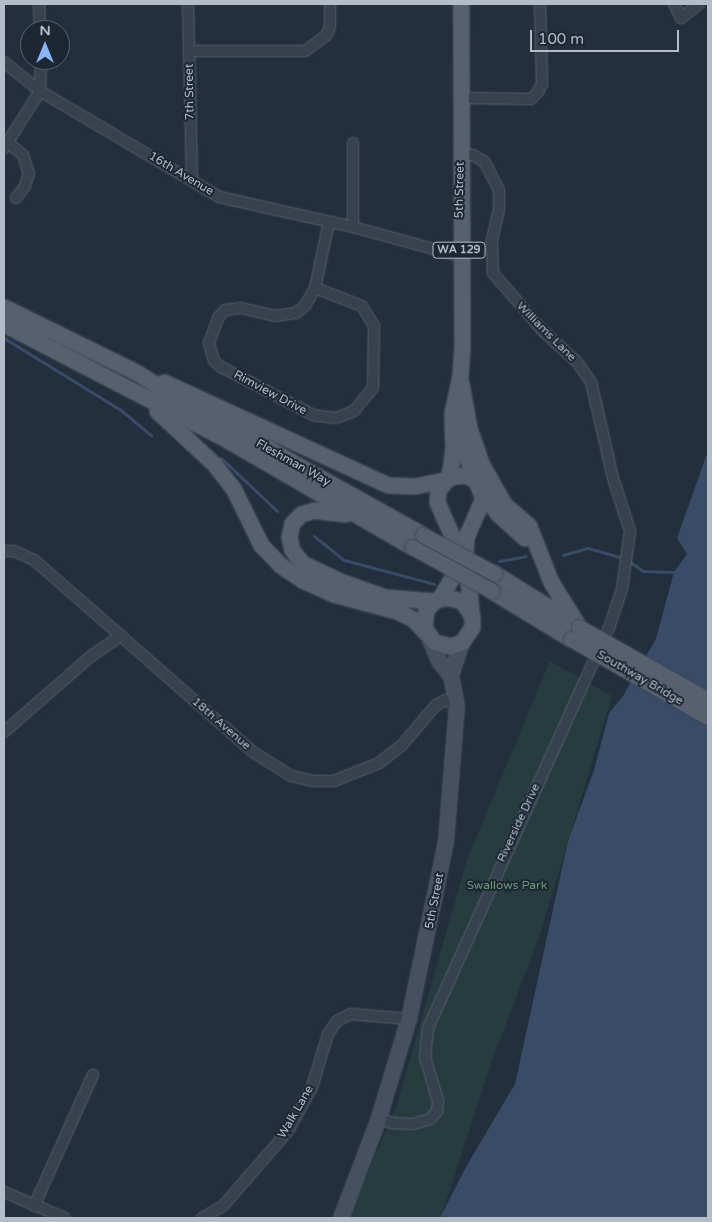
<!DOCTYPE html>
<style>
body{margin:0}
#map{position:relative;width:712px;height:1222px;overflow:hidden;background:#242f3e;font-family:"Varela Round",sans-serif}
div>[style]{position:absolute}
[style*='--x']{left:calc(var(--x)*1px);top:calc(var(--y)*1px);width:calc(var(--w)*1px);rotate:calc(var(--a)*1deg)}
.green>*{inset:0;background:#263c3f}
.water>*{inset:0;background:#394c67}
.stream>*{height:3px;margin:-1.5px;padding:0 1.5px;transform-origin:1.5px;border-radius:1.5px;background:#394c67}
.roads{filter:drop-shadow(0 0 1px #565f6c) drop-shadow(0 0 1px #565f6c)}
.minor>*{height:10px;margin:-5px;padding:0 5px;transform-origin:5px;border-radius:5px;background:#38414e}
.secondary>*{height:14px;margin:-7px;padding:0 7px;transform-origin:7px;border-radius:7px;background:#465061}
.primary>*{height:15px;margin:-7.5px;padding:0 7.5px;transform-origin:7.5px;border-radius:7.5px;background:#56606e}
.bridges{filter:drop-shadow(0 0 1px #414a57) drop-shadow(0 0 1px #414a57)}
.primary-bridge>*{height:15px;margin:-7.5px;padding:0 7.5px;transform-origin:7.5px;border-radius:7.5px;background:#56606e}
span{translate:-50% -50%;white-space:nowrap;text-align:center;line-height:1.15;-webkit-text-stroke:4px #1d2633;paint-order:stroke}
.shield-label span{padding:1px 4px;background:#1d2633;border:1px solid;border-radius:4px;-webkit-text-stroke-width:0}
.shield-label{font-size:11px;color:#b4bcc9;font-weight:700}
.street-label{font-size:12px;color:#b4bcc9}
.park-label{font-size:12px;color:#6b9a76}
.frame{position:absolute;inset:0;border:5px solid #b4bcc9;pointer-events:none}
.north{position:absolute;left:20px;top:20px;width:50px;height:50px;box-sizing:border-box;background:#1d2633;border:1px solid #59626f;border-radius:50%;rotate:0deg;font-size:14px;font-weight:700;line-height:20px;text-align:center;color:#b4bcc9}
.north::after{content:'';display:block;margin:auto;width:18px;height:22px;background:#8ab4f8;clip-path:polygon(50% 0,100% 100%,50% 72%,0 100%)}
.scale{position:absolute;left:530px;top:30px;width:149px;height:22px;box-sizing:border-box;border:2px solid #b4bcc9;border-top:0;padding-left:6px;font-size:15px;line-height:18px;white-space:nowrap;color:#b4bcc9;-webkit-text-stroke:4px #1d2633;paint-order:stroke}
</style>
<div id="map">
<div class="green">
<div style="clip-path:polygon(550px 661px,612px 696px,540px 934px,489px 1069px,443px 1211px,440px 1218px,348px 1218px,397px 1105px,467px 860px)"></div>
</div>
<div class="water">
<div style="clip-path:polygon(708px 451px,708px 1218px,440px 1218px,466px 1167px,515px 1084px,568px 841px,594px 770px,609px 713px,623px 696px,656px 639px,674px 572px,687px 554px,677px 538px)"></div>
</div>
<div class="stream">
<div style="--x:4;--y:338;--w:139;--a:31.7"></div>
<div style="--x:122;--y:411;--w:38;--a:40"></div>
<div style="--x:221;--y:458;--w:77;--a:43.4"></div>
<div style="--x:314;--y:536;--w:38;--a:39"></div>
<div style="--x:344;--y:560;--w:93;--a:14.9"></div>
<div style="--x:563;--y:555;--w:26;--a:-16"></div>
<div style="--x:588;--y:548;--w:33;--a:16"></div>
<div style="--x:499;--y:561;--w:27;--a:-10"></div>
<div style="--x:629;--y:561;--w:17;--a:36"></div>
<div style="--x:643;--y:571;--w:34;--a:2"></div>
</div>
<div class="roads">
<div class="minor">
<div style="--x:39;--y:4;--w:26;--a:88"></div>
<div style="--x:188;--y:4;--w:177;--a:88.7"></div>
<div style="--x:674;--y:4;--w:16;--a:63"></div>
<div style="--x:681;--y:18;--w:23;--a:-38"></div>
<div style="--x:190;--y:51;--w:115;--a:0"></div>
<div style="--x:305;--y:51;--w:26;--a:-36"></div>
<div style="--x:326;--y:36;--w:10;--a:-66"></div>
<div style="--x:330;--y:27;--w:23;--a:-90"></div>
<div style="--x:4;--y:62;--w:46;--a:38.9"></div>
<div style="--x:40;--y:91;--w:208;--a:30.6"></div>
<div style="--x:219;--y:197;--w:137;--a:12.6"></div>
<div style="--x:353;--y:227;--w:110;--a:15.3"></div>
<div style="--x:461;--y:98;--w:70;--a:0.8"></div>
<div style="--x:531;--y:99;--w:10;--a:-45"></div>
<div style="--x:538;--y:92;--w:9;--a:-63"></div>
<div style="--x:542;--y:84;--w:80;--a:-91.4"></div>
<div style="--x:8;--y:143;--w:19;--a:39"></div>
<div style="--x:23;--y:155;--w:19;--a:72"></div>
<div style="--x:29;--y:173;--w:14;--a:107"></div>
<div style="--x:25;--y:186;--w:15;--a:127"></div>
<div style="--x:353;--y:143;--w:84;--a:90"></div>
<div style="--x:4;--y:148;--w:67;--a:-57.7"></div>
<div style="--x:40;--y:91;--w:31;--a:-88"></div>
<div style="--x:315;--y:288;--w:50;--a:21"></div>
<div style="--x:362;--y:306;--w:23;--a:59"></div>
<div style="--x:374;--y:326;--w:62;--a:90.9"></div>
<div style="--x:373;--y:388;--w:30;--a:130"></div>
<div style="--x:354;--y:411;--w:19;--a:159"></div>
<div style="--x:336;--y:418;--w:23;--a:-173"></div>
<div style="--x:313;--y:415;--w:104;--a:-152.4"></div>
<div style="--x:221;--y:367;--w:9;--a:-139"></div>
<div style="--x:214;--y:361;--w:19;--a:-106"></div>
<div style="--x:209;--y:343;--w:27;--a:-70"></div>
<div style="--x:218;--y:318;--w:11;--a:-49"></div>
<div style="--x:225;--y:310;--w:16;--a:-7"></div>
<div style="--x:241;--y:308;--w:36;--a:13"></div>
<div style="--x:276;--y:316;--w:20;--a:-9"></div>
<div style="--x:296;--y:313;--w:11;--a:-38"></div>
<div style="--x:305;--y:306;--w:21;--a:-61"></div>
<div style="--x:315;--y:288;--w:67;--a:-78"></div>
<div style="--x:4;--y:551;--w:10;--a:0"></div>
<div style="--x:14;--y:551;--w:22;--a:24"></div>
<div style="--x:34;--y:560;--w:116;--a:41.1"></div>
<div style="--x:4;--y:732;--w:116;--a:-41.1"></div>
<div style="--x:91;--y:656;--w:36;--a:-34"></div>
<div style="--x:121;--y:636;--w:176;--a:41.3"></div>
<div style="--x:253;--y:752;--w:45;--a:32.3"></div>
<div style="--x:291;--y:776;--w:22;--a:13"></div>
<div style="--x:312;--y:781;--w:22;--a:0"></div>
<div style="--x:334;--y:781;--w:48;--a:-21.8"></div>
<div style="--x:379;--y:763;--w:31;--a:-38"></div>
<div style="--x:403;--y:744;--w:51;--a:-49.8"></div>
<div style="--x:436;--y:705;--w:11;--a:-27"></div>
<div style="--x:446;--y:700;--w:13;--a:29"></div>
<div style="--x:379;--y:1118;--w:14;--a:21"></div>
<div style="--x:392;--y:1123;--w:21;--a:3"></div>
<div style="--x:413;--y:1124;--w:18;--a:-16"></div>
<div style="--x:430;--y:1119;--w:11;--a:-49"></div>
<div style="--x:437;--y:1111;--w:10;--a:-84"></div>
<div style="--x:438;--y:1101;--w:46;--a:-106.5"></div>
<div style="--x:425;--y:1057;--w:29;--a:-84"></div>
<div style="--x:428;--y:1028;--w:439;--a:-65.7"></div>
<div style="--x:609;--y:628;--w:41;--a:-71.6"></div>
<div style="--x:622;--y:589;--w:59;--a:-82.1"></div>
<div style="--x:630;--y:531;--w:56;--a:-107.8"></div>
<div style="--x:613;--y:478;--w:98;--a:-102.9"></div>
<div style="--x:591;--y:382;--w:24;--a:-125"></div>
<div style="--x:577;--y:362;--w:46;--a:-137.6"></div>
<div style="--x:543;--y:331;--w:77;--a:-130.8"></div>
<div style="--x:493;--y:273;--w:33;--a:-92"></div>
<div style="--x:492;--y:240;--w:32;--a:-77"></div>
<div style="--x:499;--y:209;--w:19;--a:-90"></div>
<div style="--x:499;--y:190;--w:31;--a:-117"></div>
<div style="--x:485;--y:162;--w:14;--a:-150"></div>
<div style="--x:473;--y:155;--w:13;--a:-176"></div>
<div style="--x:4;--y:1192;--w:66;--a:23.1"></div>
<div style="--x:34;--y:1206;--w:144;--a:-65.8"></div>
<div style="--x:202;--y:1218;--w:24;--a:-30"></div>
<div style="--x:223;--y:1206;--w:99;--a:-49.1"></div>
<div style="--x:288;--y:1131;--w:50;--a:-61.4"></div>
<div style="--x:312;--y:1087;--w:55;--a:-73.2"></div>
<div style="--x:328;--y:1034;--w:16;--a:-55"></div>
<div style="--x:337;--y:1021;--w:16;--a:-27"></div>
<div style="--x:351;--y:1014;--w:58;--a:4.9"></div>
</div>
<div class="secondary">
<div style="--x:451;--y:676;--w:36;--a:-72"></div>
<div style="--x:341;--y:1218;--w:104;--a:-69.1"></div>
<div style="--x:378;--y:1121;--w:107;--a:-73.1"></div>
<div style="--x:409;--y:1019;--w:181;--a:-78.2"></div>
<div style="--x:446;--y:842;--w:136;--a:-85.4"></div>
<div style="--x:457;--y:706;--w:31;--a:-101"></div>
<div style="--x:451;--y:676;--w:19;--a:-129"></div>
<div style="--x:439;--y:661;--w:25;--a:-113"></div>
</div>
<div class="primary">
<div style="--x:4;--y:307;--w:147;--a:26.2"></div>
<div style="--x:136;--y:372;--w:51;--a:32.1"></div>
<div style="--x:179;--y:399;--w:279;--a:29.1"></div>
<div style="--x:4;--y:324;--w:248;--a:27.4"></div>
<div style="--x:224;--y:438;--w:217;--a:30.1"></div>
<div style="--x:164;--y:382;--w:247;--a:24.7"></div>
<div style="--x:388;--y:485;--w:27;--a:2"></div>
<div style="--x:415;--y:486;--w:30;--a:-12"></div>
<div style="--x:461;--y:383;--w:46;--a:79.9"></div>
<div style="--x:469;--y:428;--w:39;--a:71"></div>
<div style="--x:482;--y:465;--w:45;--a:60.6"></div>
<div style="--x:504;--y:504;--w:33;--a:41"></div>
<div style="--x:529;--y:526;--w:60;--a:68.6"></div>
<div style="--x:551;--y:582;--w:53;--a:58.1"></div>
<div style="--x:157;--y:411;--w:78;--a:42.9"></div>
<div style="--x:214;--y:464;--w:31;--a:52"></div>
<div style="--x:233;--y:488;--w:64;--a:63.8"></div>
<div style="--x:261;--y:545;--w:28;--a:46"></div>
<div style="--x:280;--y:565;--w:27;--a:34"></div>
<div style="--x:302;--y:580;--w:34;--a:24"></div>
<div style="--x:333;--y:594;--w:66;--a:14.9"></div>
<div style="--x:397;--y:611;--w:18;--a:27"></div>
<div style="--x:413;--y:619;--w:19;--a:47"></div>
<div style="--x:461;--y:430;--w:25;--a:79"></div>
<div style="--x:466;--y:455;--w:28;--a:69"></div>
<div style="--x:449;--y:477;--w:30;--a:-82"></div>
<div style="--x:453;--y:447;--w:34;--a:-92"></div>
<div style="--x:452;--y:413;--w:38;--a:-78"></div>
<div style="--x:460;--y:376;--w:29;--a:-86"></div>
<div style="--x:462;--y:347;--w:343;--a:-90.2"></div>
<div style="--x:482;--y:492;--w:27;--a:54"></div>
<div style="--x:498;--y:514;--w:36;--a:42"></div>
<div style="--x:345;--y:514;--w:31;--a:-173"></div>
<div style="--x:314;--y:510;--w:14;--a:163"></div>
<div style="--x:301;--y:514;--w:13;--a:135"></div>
<div style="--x:292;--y:523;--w:14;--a:102"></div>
<div style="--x:289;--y:537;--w:13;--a:77"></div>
<div style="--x:292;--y:550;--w:16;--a:52"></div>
<div style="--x:302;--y:563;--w:42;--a:25.3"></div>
<div style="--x:340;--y:581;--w:48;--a:19.6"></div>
<div style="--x:385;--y:597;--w:49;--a:4.7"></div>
<div style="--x:494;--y:573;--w:97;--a:31.9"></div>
<div style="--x:492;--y:591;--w:92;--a:31.3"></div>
<div style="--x:439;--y:599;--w:29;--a:-59"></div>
<div style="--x:454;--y:574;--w:31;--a:-88"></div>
<div style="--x:455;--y:543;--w:45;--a:-113.7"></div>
<div style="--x:437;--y:502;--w:12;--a:-85"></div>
<div style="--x:438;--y:490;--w:17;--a:-50"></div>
<div style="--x:449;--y:477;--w:17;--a:-7"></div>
<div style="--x:466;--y:475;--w:12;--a:31"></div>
<div style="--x:476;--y:481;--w:18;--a:68"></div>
<div style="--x:483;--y:498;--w:43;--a:113.6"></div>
<div style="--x:466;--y:537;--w:13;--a:94"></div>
<div style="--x:465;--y:550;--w:71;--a:84.4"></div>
<div style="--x:472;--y:621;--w:6;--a:90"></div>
<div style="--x:472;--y:627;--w:18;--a:124"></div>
<div style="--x:462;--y:642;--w:12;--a:160"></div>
<div style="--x:451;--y:646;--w:17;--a:-167"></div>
<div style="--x:434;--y:642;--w:18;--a:-124"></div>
<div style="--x:424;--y:627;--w:17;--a:-83"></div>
<div style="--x:426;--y:610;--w:12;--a:-48"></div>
<div style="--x:434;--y:601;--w:12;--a:-20"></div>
<div style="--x:445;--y:597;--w:17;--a:13"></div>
<div style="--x:462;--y:601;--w:18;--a:56"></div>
</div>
</div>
<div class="bridges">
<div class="primary-bridge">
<div style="--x:423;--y:535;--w:81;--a:28.2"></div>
<div style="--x:412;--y:547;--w:91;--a:28.8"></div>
<div style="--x:579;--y:627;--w:148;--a:29.5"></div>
<div style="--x:571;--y:639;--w:158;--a:29.7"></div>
</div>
</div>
<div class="shield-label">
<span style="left:459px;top:250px">WA 129</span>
</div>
<div class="street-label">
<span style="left:190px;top:92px;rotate:-91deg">7th Street</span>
<span style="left:181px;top:174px;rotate:31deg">16th Avenue</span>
<span style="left:460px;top:190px;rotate:-89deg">5th Street</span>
<span style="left:546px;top:332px;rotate:45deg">Williams Lane</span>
<span style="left:270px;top:393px;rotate:28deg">Rimview Drive</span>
<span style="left:293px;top:463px;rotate:29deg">Fleshman Way</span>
<span style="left:640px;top:678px;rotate:30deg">Southway Bridge</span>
<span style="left:221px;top:724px;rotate:41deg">18th Avenue</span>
<span style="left:519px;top:823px;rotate:-65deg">Riverside Drive</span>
<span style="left:435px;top:901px;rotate:-79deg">5th Street</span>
<span style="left:296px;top:1112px;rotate:-60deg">Walk Lane</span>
</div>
<div class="park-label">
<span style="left:507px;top:886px">Swallows Park</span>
</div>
<div class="frame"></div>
<div class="north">N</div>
<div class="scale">100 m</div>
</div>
